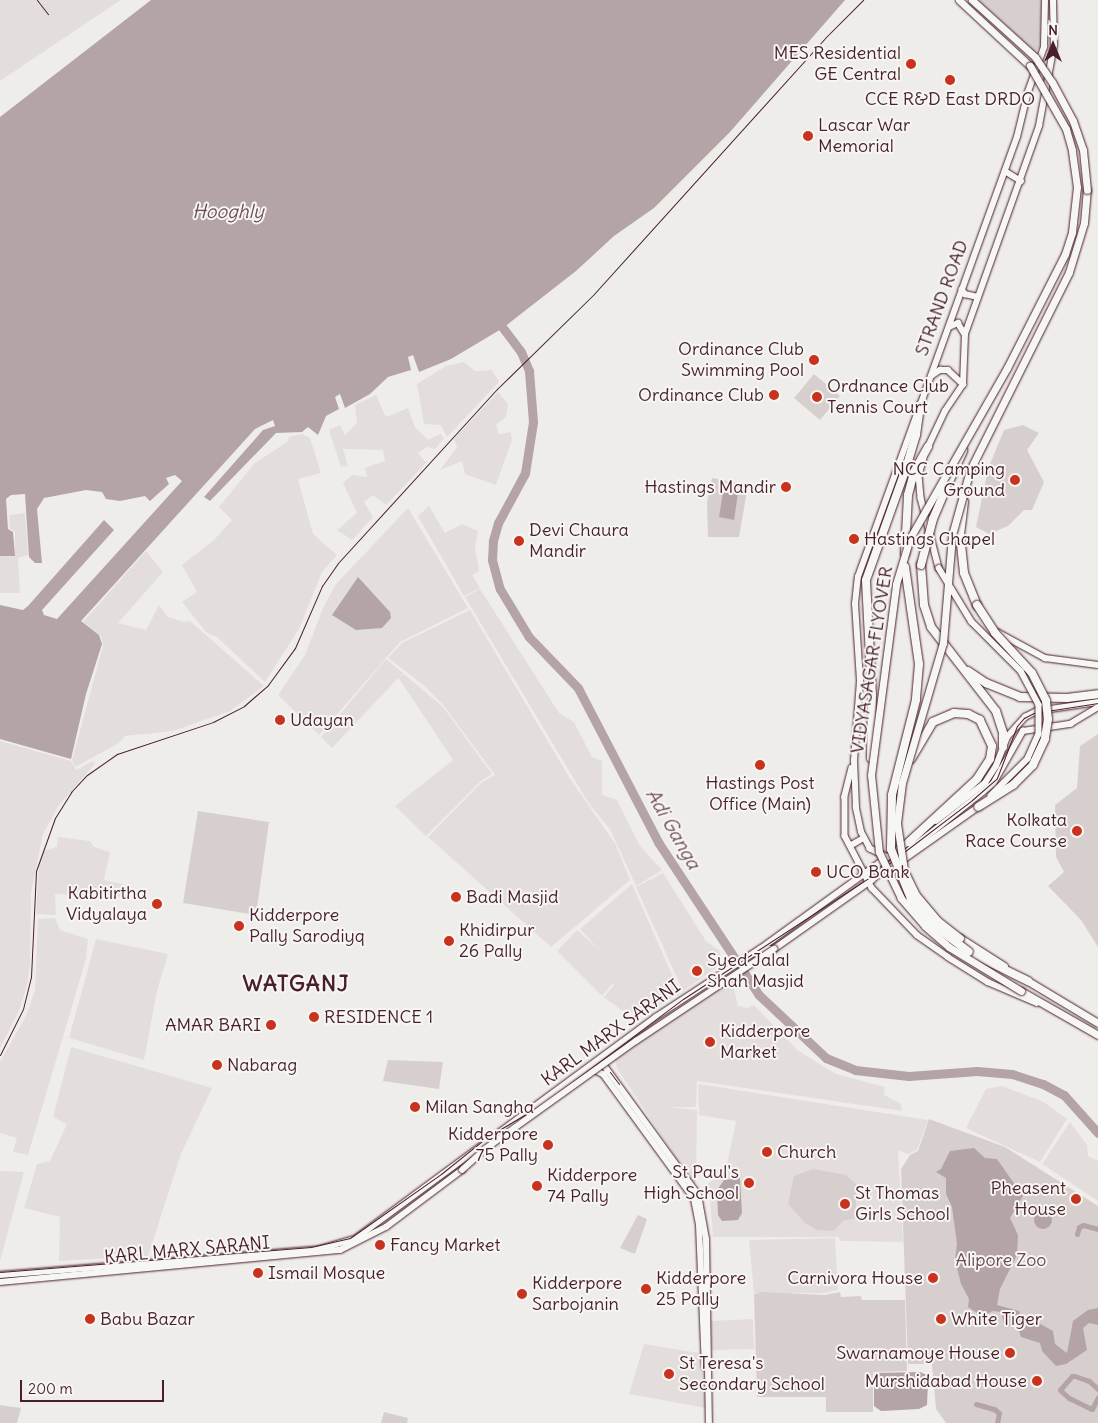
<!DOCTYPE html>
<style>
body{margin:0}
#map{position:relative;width:1098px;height:1423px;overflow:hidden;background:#efedea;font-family:Delius,sans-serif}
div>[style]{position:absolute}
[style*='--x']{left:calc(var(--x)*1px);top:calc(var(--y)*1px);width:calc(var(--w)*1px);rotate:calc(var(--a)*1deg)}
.built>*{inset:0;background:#e3dedc}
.green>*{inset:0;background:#d7cfce}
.water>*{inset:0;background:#b4a4a5}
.round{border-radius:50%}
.canal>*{height:5px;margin:-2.5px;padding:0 2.5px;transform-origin:2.5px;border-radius:2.5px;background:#b4a4a5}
.river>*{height:9px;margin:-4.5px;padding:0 4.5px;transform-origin:4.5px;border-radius:4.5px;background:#b4a4a5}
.roads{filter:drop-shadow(0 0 1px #4a1f2b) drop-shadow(0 0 1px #4a1f2b)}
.secondary>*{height:5.5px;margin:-2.75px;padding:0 2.75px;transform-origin:2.75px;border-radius:2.75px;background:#f6f6f2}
.primary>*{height:6px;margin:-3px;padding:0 3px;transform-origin:3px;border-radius:3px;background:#f6f6f2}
.trunk>*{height:7px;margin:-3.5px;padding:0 3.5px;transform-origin:3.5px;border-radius:3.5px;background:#f6f6f2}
.motorway>*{height:8px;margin:-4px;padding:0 4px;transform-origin:4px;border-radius:4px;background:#f6f6f2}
.tram>*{height:1px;margin:-0.5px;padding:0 0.5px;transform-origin:0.5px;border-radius:0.5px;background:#4a1f2b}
.rail>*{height:1px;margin:-0.5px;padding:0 0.5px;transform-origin:0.5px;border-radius:0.5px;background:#4a1f2b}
.bridges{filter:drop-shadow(0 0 1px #4a1f2b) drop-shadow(0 0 1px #4a1f2b)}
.secondary-bridge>*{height:5.5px;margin:-2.75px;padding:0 2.75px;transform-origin:2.75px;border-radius:2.75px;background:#f6f6f2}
.trunk-bridge>*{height:7px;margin:-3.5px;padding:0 3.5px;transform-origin:3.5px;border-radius:3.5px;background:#f6f6f2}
.motorway-bridge>*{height:8px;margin:-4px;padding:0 4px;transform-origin:4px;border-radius:4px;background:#f6f6f2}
.dots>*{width:14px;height:14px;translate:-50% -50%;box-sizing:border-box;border:2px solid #f6f6f2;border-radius:50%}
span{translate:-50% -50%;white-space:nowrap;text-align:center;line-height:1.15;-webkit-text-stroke:4px #f6f6f2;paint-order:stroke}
.poi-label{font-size:18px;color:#4a1f2b}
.right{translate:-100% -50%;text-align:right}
.left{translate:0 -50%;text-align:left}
.street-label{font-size:18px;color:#4a1f2b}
.park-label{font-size:18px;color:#6d4b54}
.water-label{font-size:19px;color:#6f4e56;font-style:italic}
.district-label{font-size:22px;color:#4a1f2b;font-weight:700;letter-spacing:1px}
.north{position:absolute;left:1028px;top:20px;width:50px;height:50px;-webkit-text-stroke:4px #f6f6f2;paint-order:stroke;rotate:0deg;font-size:14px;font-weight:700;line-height:20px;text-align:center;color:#4a1f2b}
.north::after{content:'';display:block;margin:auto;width:18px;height:22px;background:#4a1f2b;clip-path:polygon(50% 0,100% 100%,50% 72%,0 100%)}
.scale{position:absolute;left:20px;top:1380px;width:144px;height:22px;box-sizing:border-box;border:2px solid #4a1f2b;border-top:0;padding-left:6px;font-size:15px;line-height:18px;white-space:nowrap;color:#4a1f2b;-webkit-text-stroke:4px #f6f6f2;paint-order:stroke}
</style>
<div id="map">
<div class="built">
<div style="clip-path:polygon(0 0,121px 0,0 81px)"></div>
<div style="clip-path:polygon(464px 362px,475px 371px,492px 370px,499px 382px,447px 437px,441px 425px,424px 424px,417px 384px,446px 366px)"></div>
<div style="clip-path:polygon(498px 392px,508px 404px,506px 417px,496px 425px,499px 434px,511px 432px,512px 440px,496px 485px,465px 474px,462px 461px,440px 470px,457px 447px,454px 439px)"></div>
<div style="clip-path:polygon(376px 395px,386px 417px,408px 408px,415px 427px,428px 440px,441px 434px,444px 438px,435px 449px,427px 447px,418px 453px,426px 463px,386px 505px,373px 495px,364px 502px,373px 517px,352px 540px,337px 530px,357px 513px,343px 483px,352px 475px,367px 477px,365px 468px,385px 461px,383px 450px,343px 449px,348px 466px,341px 467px,329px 430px,340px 425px,345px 435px,357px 423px,355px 405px)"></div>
<div style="clip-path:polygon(302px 434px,310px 438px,321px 473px,298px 479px,313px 534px,337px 555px,322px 572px,299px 629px,265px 682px,217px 637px,207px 633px,182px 602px,197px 592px,182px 565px,214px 540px,232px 520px,219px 507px,255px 463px,287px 442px,289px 437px)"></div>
<div style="clip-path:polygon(429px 506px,445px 533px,462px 524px,478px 531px,475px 547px,479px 571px,472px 575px,480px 588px,464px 596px,418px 516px)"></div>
<div style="clip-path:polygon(408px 508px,468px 608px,400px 642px,319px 735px,278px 695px,305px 655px,323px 608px,336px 584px)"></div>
<div style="clip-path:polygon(25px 513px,28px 555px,18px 558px,20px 593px,0 593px,0 556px,15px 555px,15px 532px,10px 529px,9px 515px)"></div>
<div style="clip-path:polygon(146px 551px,163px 572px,118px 623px,146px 630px,159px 605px,168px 617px,184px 622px,190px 621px,264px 686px,230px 711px,173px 731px,125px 736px,119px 743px,75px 767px,72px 760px,103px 646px,101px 636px,83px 622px)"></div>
<div style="clip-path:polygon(480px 589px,559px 713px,574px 722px,592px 757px,602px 761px,602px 795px,617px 800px,640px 846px,662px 870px,636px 886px,610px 829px,590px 805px,592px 803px,590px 804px,586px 799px,465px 597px)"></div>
<div style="clip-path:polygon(470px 610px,569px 777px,616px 845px,630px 880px,551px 947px,428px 837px,481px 783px,495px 775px,444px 706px,426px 687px,388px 658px,402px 643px)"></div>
<div style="clip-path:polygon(386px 659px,403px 673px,332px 748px,321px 737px)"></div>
<div style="clip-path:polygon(404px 674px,443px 707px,492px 774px,481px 781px,426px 836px,395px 806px,453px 760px,398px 677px)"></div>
<div style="clip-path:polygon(0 741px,71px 761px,76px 770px,93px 761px,95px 764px,59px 805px,43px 834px,31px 893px,30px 964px,27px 986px,18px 1013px,0 1048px)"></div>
<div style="clip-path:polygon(58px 837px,90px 841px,94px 847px,110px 852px,104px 880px,126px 885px,123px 897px,55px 894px,56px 915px,36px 914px,39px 862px,44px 851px,57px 847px)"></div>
<div style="clip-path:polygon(663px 873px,706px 941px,719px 950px,723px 963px,683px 991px,636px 887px)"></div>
<div style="clip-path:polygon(632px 884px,680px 993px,642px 1015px,621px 1010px,604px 997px,614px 985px,613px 983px,602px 996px,557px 951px,577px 930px,599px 950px,580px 929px)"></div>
<div style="clip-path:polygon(55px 918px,60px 930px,88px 939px,86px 959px,28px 1155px,13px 1152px,17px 1138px,0 1133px,0 1062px,26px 1016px,35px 990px,38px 919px)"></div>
<div style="clip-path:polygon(96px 939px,168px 954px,157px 991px,144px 1060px,69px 1038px)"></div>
<div style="clip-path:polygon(736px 972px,742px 979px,733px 984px,738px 1006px,747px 1008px,754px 1005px,797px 1050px,836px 1074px,885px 1087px,884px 1095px,901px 1104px,902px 1111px,697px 1081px,696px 1107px,668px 1107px,697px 1110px,696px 1183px,691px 1181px,617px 1068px,614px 1054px)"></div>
<div style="clip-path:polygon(71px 1047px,212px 1088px,181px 1154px,148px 1256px,59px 1261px,60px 1217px,24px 1208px,37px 1164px,50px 1161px,67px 1124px,53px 1117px)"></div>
<div style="clip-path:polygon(698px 1084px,928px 1120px,917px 1150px,908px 1154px,898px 1150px,903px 1242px,841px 1241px,838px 1237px,713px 1237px,710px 1197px,703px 1188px,715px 1178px,716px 1169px,726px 1169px,736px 1121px,699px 1115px)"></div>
<div style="clip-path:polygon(1002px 1086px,1044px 1102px,1067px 1119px,1040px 1162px,966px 1128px,986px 1089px)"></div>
<div style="clip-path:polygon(1070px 1122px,1087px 1145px,1088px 1156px,1098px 1161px,1098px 1201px,1042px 1164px)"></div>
<div style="clip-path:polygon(0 1171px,24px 1172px,0 1261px)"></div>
<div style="clip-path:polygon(835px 1238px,838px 1290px,823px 1293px,754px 1293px,749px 1240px)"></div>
<div style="clip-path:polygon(753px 1319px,754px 1349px,712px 1350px,711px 1321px)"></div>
<div style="clip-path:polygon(644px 1344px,705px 1354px,706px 1408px,629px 1394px)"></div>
</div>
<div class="green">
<div style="clip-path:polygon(978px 0,1043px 0,1044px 32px,1040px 47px,1035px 52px)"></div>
<div style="clip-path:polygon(814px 374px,840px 396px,820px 420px,794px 398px)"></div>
<div style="clip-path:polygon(1023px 425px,1039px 433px,1027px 450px,1044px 482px,1032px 510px,1024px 510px,1008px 526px,989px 534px,976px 527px,988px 469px,1004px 430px)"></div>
<div style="clip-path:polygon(712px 478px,748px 485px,739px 537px,708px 537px,707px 503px)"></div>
<div style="clip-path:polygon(1098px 734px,1098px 947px,1081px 920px,1048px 886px,1064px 872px,1056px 857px,1055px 805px,1077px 788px,1080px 746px)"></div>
<div style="clip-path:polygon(198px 811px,269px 822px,256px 915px,183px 903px)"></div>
<div style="clip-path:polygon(388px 1060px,443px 1062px,439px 1089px,383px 1081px)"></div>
<div style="clip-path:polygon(929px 1119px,1005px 1147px,1098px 1206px,1098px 1423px,946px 1423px,936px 1409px,932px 1364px,908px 1364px,901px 1169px,910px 1155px,918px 1151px)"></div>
<div style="clip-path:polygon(813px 1169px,846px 1175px,856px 1184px,856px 1218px,843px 1221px,834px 1231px,817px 1230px,805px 1223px,788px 1204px,794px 1176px)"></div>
<div style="clip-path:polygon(638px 1215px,647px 1219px,635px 1254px,620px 1248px)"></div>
<div style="clip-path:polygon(763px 1292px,825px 1295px,840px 1292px,841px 1297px,861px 1296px,862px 1300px,905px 1300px,907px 1371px,873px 1372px,873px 1412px,826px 1412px,826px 1397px,757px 1397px,754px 1294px)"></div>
<div style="clip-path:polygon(0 1405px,21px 1408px,17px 1423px,0 1423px)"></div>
<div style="clip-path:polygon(384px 1412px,408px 1418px,407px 1423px,381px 1423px)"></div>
</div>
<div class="water">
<div style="clip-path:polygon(151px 0,845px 0,730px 132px,654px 208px,614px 236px,576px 271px,503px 328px,451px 359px,419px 372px,413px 355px,408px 357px,411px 370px,388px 377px,370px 394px,345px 408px,340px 394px,335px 397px,339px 409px,326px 416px,318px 435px,308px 427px,302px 432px,276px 433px,210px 501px,204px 497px,263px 430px,275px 426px,273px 420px,255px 429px,81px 621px,99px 635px,102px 644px,86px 694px,71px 759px,0 739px,0 605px,23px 610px,28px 606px,104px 520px,114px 530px,42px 610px,44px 615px,57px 619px,182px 481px,175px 475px,166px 478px,169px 484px,150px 501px,145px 496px,120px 501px,106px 499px,102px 492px,86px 490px,44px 498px,37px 509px,42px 563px,35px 563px,29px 557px,25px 494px,11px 495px,6px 499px,8px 529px,13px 532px,15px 556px,0 556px,0 117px)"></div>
<div style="clip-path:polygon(723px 492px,738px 493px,734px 520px,719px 517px)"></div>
<div style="clip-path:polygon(358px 577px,390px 612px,391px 618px,382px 628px,356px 630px,332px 615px)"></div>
<div style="clip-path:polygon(974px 1148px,985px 1158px,997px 1159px,1023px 1196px,1010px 1218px,1018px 1235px,1017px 1255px,1000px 1289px,997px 1305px,1019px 1311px,1022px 1319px,1030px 1318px,1053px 1331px,1055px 1344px,1067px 1353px,1073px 1321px,1088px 1310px,1098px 1308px,1098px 1325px,1089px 1323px,1083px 1328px,1087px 1350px,1066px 1364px,1056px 1366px,1042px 1351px,1040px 1343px,1021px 1337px,1018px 1328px,1004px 1324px,1001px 1312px,993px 1311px,982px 1316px,968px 1307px,969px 1299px,961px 1284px,955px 1260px,957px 1243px,952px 1207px,946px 1194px,946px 1178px,936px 1172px,941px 1169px,950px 1151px)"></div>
<div style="clip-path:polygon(740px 1178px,742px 1213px,738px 1220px,722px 1221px,718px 1215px,717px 1190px,724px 1180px)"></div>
<div class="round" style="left:1034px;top:1211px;width:18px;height:18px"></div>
<div style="clip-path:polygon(920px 1372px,927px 1375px,928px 1382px,927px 1405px,919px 1409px,881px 1411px,874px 1406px,874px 1373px)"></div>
</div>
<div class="canal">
<div style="--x:1077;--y:1234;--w:7;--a:-74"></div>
<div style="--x:1079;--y:1227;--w:4;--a:-27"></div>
<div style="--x:1083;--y:1225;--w:16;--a:15"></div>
<div style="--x:1072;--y:1376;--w:18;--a:131"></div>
<div style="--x:1060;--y:1390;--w:12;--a:42"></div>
<div style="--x:1069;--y:1398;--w:25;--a:26"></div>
<div style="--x:1092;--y:1409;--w:13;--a:-63"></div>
<div style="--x:1075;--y:1376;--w:15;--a:20"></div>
<div style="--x:1089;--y:1381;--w:12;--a:42"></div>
<div style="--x:976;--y:1404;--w:19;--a:16"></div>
<div style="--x:994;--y:1409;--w:6;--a:39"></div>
<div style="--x:999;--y:1413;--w:10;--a:101"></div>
</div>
<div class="river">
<div style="--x:503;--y:328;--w:30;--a:53"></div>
<div style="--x:521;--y:352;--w:21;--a:67"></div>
<div style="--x:529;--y:371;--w:51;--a:85.5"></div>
<div style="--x:533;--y:422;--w:52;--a:98.9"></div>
<div style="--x:525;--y:473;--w:57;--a:118.4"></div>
<div style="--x:498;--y:523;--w:19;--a:106"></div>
<div style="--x:493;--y:541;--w:19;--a:93"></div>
<div style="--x:492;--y:560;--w:30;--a:75"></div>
<div style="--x:500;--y:589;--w:56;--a:58.9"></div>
<div style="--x:529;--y:637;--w:71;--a:46.1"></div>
<div style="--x:578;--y:688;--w:174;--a:62.5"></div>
<div style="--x:658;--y:842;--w:183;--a:56.6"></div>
<div style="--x:759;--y:995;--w:92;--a:43.2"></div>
<div style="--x:826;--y:1058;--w:31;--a:22"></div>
<div style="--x:855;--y:1070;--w:54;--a:6.3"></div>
<div style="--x:909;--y:1076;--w:68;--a:-4.2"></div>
<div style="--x:977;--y:1071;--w:35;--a:5"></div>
<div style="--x:1012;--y:1074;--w:33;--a:18"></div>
<div style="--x:1043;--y:1084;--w:24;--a:28"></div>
<div style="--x:1064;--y:1095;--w:51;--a:48.2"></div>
</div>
<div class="roads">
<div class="secondary">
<div style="--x:1005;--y:171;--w:19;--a:32"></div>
<div style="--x:962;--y:289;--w:6;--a:59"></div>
<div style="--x:965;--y:294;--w:13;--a:13"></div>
<div style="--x:949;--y:327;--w:10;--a:-24"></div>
<div style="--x:958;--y:323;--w:13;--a:58"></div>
<div style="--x:931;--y:376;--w:11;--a:-34"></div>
<div style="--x:940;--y:370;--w:8;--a:0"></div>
<div style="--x:948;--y:370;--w:21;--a:43"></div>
<div style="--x:919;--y:409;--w:289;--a:-70.2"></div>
<div style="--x:1017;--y:137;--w:46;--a:-76.3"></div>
<div style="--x:1028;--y:92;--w:48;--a:-70.4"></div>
<div style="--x:1044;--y:47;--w:47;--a:-88.8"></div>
<div style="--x:927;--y:449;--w:42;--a:-64.7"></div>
<div style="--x:945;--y:411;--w:32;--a:-56"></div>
<div style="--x:963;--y:384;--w:50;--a:-87.7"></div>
<div style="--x:965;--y:334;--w:221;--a:-70.4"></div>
<div style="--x:1039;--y:126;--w:82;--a:-79.5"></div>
<div style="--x:1054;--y:45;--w:45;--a:-91.3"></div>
<div style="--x:924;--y:458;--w:18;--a:106"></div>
<div style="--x:919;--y:475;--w:23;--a:85"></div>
<div style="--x:921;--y:498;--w:72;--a:75.6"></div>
<div style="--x:997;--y:632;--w:55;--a:28.4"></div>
<div style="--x:1045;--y:658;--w:53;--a:7.5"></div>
<div style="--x:852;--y:768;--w:30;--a:104"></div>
<div style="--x:845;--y:797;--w:39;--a:90"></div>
<div style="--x:845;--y:836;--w:59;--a:62.6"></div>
<div style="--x:872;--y:888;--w:65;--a:46.2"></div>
<div style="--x:917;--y:935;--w:38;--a:35"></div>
<div style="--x:948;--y:957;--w:47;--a:32"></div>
<div style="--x:988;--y:982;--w:53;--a:23.2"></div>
<div style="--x:936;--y:821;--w:62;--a:-37.8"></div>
<div style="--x:985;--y:783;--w:20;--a:-57"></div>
<div style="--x:996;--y:766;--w:31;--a:-69"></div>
<div style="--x:1007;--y:737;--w:27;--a:-48"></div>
<div style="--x:1025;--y:717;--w:13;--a:-27"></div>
<div style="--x:1037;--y:711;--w:62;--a:-8.4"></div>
<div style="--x:850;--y:846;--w:16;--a:-30"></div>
<div style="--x:884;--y:856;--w:16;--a:-153"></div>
<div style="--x:870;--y:849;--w:19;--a:-118"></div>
<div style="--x:861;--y:832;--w:25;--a:-102"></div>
<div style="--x:856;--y:808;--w:47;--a:-92.4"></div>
<div style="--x:854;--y:761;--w:80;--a:-85.7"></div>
<div style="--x:860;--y:681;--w:77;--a:-93.7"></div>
<div style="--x:855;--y:604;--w:27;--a:-84"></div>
<div style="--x:858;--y:577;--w:170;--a:-70.1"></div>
<div style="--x:886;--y:872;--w:113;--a:-35.2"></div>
<div style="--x:869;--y:882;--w:158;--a:-38.3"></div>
<div style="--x:993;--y:784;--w:61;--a:-60.5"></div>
<div style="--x:1023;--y:731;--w:48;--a:-8.5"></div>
<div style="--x:1070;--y:724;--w:33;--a:-31"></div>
<div style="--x:760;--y:949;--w:14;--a:0"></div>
<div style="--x:774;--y:949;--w:120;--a:-35.1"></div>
<div style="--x:0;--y:1275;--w:321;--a:-4.6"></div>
<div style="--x:320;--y:1249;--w:36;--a:-16"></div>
<div style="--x:355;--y:1239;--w:374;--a:-36.4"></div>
<div style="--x:656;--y:1017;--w:124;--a:-33.2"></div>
<div style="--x:760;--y:949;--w:186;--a:-35.8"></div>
<div style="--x:0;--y:1282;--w:342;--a:-5.4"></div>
<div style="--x:340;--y:1250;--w:51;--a:-26.6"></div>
<div style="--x:386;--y:1227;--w:95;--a:-36.9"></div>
</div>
<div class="primary">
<div style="--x:600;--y:1060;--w:167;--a:54"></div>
<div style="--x:698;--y:1195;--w:45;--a:79.7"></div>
<div style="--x:706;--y:1239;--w:184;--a:89.1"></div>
<div style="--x:589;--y:1067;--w:16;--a:27"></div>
<div style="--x:603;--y:1074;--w:155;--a:53.9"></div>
<div style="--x:694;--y:1199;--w:26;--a:79"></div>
<div style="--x:699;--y:1225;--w:142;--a:87.6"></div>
</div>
<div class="trunk">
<div style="--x:959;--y:0;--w:97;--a:42.9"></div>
<div style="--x:970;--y:470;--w:221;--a:-63.4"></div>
<div style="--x:1069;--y:272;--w:51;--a:-73"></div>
<div style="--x:1084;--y:223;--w:33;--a:-85"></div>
<div style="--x:960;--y:938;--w:52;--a:32.5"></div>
<div style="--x:1023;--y:978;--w:87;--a:31"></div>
<div style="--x:1021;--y:991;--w:89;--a:29.7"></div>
</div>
<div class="motorway">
<div style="--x:946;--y:488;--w:41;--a:-65.3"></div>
<div style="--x:964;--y:502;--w:33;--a:97"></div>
<div style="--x:960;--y:535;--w:38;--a:84"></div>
<div style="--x:964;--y:573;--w:35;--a:68"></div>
<div style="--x:905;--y:553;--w:58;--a:-87"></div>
<div style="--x:908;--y:495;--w:24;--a:-75"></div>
<div style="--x:914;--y:472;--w:29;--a:-61"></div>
<div style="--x:921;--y:565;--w:40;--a:85.7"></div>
<div style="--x:924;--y:605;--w:23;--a:72"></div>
<div style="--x:931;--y:627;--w:106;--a:52.3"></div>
<div style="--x:996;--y:711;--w:23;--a:72"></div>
<div style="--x:1003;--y:733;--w:14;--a:90"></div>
<div style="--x:968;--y:671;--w:22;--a:34"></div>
<div style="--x:986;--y:683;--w:37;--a:22"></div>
<div style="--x:1020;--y:697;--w:47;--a:1.2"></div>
<div style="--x:1067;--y:698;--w:31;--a:-7"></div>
<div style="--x:871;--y:758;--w:63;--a:-89.1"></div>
<div style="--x:872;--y:695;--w:115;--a:-93"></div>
<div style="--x:866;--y:580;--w:116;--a:-70.3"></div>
<div style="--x:905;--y:471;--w:38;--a:-73"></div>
<div style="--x:916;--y:435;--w:30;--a:-82"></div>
<div style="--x:909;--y:842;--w:93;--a:-42.8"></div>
<div style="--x:977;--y:779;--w:24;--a:-57"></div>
<div style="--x:990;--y:759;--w:13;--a:-81"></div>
<div style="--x:992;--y:746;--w:29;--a:-115"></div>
<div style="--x:980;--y:720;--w:13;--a:-153"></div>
<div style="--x:968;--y:714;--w:14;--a:-176"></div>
<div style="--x:954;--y:713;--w:23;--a:157"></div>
<div style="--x:933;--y:722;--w:43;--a:120.7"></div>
<div style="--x:969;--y:952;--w:66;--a:26.2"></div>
</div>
</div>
<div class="tram">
<div style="--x:610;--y:1072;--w:15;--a:53"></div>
<div style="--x:0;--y:1272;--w:312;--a:-4.6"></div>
<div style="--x:311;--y:1247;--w:40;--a:-13"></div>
<div style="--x:350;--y:1238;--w:111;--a:-35.1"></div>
<div style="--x:441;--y:1174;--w:59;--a:-38.8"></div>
<div style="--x:487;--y:1137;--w:65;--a:-30.5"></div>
<div style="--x:543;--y:1104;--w:175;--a:-36.9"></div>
<div style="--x:683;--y:999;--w:229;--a:-33.1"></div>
<div style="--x:875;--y:874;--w:122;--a:-37.3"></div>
<div style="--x:972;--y:800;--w:33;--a:-41"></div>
<div style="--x:997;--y:778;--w:56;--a:-69"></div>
<div style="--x:1017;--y:726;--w:11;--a:-49"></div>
<div style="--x:1024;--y:718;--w:11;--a:-27"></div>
<div style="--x:1034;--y:713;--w:65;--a:-8.9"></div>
</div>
<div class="rail">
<div style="--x:37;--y:0;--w:18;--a:52"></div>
<div style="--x:0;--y:1055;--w:51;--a:-63.4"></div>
<div style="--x:23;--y:1009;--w:33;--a:-76"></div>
<div style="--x:31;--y:977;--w:106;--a:-87.3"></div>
<div style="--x:36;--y:871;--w:56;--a:-70.3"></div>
<div style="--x:55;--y:818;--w:31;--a:-58"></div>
<div style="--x:71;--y:792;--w:23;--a:-47"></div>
<div style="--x:87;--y:775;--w:37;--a:-35"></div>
<div style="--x:117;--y:754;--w:101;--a:-18.4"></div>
<div style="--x:213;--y:722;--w:35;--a:-27"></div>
<div style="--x:244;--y:706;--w:32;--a:-41"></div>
<div style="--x:268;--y:685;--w:46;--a:-53.9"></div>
<div style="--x:295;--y:648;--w:68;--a:-66.5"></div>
<div style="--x:322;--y:586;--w:28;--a:-55"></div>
<div style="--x:338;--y:563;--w:236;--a:-47.6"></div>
<div style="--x:497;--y:389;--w:134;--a:-44.4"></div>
<div style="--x:593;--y:295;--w:346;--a:-47.9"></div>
<div style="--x:825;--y:38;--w:54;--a:-45"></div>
</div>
<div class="bridges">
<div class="secondary-bridge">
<div style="--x:939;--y:568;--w:63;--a:58.6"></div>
<div style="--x:972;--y:622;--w:69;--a:45"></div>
<div style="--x:1021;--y:671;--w:38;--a:62"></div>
<div style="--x:1039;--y:705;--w:29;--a:90"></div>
<div style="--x:1039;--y:734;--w:27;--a:114"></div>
<div style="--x:1028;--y:759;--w:52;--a:135"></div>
<div style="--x:462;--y:1170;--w:31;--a:-42"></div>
<div style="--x:485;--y:1149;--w:186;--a:-35.6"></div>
<div style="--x:636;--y:1041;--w:166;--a:-33.7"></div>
</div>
<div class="trunk-bridge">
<div style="--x:972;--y:0;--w:85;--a:42.1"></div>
<div style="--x:1035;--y:57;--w:30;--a:56"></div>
<div style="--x:1052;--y:82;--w:44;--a:61.7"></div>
<div style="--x:1073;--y:121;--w:31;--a:71"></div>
<div style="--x:1083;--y:150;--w:40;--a:84.3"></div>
<div style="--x:960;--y:938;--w:28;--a:-142"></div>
<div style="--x:938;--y:921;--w:34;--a:-130"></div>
<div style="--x:916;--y:895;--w:28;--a:-116"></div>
<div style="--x:904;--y:870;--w:48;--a:-98.5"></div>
<div style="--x:897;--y:823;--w:40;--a:-82.9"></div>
<div style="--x:902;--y:783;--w:146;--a:-73.7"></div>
<div style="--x:943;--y:643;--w:108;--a:-85.2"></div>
<div style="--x:952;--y:535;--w:67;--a:-74.5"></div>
<div style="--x:1021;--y:991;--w:84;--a:-148.6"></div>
<div style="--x:949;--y:947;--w:32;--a:-139"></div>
<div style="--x:925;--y:926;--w:37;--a:-131"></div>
<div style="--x:901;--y:898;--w:51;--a:-115.6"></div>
<div style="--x:879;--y:852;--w:77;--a:-95.9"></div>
<div style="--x:871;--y:775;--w:193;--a:-82.5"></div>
<div style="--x:896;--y:584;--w:48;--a:-73.1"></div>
<div style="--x:910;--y:538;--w:196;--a:-60.3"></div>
<div style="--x:1007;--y:368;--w:128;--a:-63"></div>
<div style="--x:1065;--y:254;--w:23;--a:-72"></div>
<div style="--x:1072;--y:232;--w:45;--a:-83.7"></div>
<div style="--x:1077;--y:187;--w:37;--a:-98"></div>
<div style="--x:1072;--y:150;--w:22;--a:-106"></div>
<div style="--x:1066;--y:129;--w:73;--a:-119.7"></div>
</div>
<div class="motorway-bridge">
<div style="--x:921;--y:565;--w:48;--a:-75.4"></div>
<div style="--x:933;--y:519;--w:34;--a:-67"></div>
<div style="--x:905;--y:567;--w:98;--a:81.8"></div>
<div style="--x:919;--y:664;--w:36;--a:95"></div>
<div style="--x:916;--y:700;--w:98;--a:104.2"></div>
<div style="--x:892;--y:795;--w:54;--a:91.1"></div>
<div style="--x:891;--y:849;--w:54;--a:68.2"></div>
<div style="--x:911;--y:899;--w:33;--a:50"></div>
<div style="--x:932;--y:924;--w:46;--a:37.1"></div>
<div style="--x:977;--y:605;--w:33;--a:57"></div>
<div style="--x:995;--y:633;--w:54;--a:47.2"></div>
<div style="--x:1032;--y:673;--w:31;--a:63"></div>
<div style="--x:1046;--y:701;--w:18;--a:84"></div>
<div style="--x:1048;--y:719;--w:20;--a:99"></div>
<div style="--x:1045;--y:739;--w:29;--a:115"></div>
<div style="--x:1033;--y:765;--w:28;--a:135"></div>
<div style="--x:1013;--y:785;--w:41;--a:147.8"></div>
</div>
</div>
<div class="dots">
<div style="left:911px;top:64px;background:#c8321e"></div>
<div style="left:950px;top:80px;background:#c8321e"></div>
<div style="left:808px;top:136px;background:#c8321e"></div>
<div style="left:814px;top:360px;background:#c8321e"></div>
<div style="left:774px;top:395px;background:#c8321e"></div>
<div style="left:817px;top:397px;background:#c8321e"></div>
<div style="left:1015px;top:480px;background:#c8321e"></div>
<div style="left:786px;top:487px;background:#c8321e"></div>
<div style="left:854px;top:539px;background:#c8321e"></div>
<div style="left:519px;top:541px;background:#c8321e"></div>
<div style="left:280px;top:720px;background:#c8321e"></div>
<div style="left:760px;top:765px;background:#c8321e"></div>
<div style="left:1077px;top:831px;background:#c8321e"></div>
<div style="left:816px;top:872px;background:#c8321e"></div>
<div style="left:456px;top:897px;background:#c8321e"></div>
<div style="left:157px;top:904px;background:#c8321e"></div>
<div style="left:239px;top:926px;background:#c8321e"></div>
<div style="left:449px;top:941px;background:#c8321e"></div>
<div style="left:697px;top:971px;background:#c8321e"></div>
<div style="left:314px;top:1017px;background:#c8321e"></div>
<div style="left:271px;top:1025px;background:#c8321e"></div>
<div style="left:710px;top:1042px;background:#c8321e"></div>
<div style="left:217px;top:1065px;background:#c8321e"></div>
<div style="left:415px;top:1107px;background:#c8321e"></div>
<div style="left:548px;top:1145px;background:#c8321e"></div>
<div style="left:767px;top:1152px;background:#c8321e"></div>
<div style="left:749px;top:1183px;background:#c8321e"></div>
<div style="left:537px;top:1186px;background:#c8321e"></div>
<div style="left:1076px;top:1199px;background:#c8321e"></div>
<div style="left:845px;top:1204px;background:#c8321e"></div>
<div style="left:380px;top:1245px;background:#c8321e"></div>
<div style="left:258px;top:1273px;background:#c8321e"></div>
<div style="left:933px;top:1278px;background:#c8321e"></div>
<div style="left:646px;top:1289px;background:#c8321e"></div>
<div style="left:522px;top:1294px;background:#c8321e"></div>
<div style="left:90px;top:1319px;background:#c8321e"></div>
<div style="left:941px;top:1319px;background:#c8321e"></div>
<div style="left:1010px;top:1353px;background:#c8321e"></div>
<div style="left:669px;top:1374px;background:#c8321e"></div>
<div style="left:1037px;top:1381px;background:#c8321e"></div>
</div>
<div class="poi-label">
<span class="right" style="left:901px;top:64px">MES Residential<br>GE Central</span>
<span style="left:950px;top:99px">CCE R&amp;D East DRDO</span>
<span class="left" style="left:818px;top:136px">Lascar War<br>Memorial</span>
<span class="right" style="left:804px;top:360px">Ordinance Club<br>Swimming Pool</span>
<span class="left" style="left:827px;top:397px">Ordnance Club<br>Tennis Court</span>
<span class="right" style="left:764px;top:395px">Ordinance Club</span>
<span class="right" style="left:1005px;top:480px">NCC Camping<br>Ground</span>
<span class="right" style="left:776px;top:487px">Hastings Mandir</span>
<span class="left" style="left:529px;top:541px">Devi Chaura<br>Mandir</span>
<span class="left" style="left:864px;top:539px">Hastings Chapel</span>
<span class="left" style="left:290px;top:720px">Udayan</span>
<span style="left:760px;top:794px">Hastings Post<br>Office (Main)</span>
<span class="right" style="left:1067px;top:831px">Kolkata<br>Race Course</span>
<span class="left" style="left:826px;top:872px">UCO Bank</span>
<span class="right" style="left:147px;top:904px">Kabitirtha<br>Vidyalaya</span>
<span class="left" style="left:466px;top:897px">Badi Masjid</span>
<span class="left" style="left:249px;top:926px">Kidderpore<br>Pally Sarodiyq</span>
<span class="left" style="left:459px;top:941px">Khidirpur<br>26 Pally</span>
<span class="left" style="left:707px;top:971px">Syed Jalal<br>Shah Masjid</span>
<span class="left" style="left:324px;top:1017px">RESIDENCE 1</span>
<span class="right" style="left:261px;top:1025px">AMAR BARI</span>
<span class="left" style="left:720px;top:1042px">Kidderpore<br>Market</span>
<span class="left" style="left:227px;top:1065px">Nabarag</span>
<span class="left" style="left:425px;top:1107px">Milan Sangha</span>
<span class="right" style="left:538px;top:1145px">Kidderpore<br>75 Pally</span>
<span class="left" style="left:777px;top:1152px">Church</span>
<span class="right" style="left:739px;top:1183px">St Paul's<br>High School</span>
<span class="left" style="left:547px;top:1186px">Kidderpore<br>74 Pally</span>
<span class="right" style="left:1066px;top:1199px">Pheasent<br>House</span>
<span class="left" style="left:855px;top:1204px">St Thomas<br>Girls School</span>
<span class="left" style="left:390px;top:1245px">Fancy Market</span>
<span class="left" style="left:268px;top:1273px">Ismail Mosque</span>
<span class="right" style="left:923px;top:1278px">Carnivora House</span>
<span class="left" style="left:656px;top:1289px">Kidderpore<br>25 Pally</span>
<span class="left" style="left:532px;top:1294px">Kidderpore<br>Sarbojanin</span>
<span class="left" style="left:100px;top:1319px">Babu Bazar</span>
<span class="left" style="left:951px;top:1319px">White Tiger</span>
<span class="right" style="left:1000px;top:1353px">Swarnamoye House</span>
<span class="left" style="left:679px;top:1374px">St Teresa's<br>Secondary School</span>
<span class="right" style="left:1027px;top:1381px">Murshidabad House</span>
</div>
<div class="street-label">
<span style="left:942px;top:298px;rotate:-70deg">STRAND ROAD</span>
<span style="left:872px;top:660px;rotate:-81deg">VIDYASAGAR FLYOVER</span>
<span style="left:611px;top:1033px;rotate:-36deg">KARL MARX SARANI</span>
<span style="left:187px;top:1250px;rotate:-5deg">KARL MARX SARANI</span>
</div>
<div class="park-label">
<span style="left:1001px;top:1260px">Alipore Zoo</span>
</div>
<div class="water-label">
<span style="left:228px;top:212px">Hooghly</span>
<span style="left:673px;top:829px;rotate:60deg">Adi Ganga</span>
</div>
<div class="district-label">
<span style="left:296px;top:984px">WATGANJ</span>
</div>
<div class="north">N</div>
<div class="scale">200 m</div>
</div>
